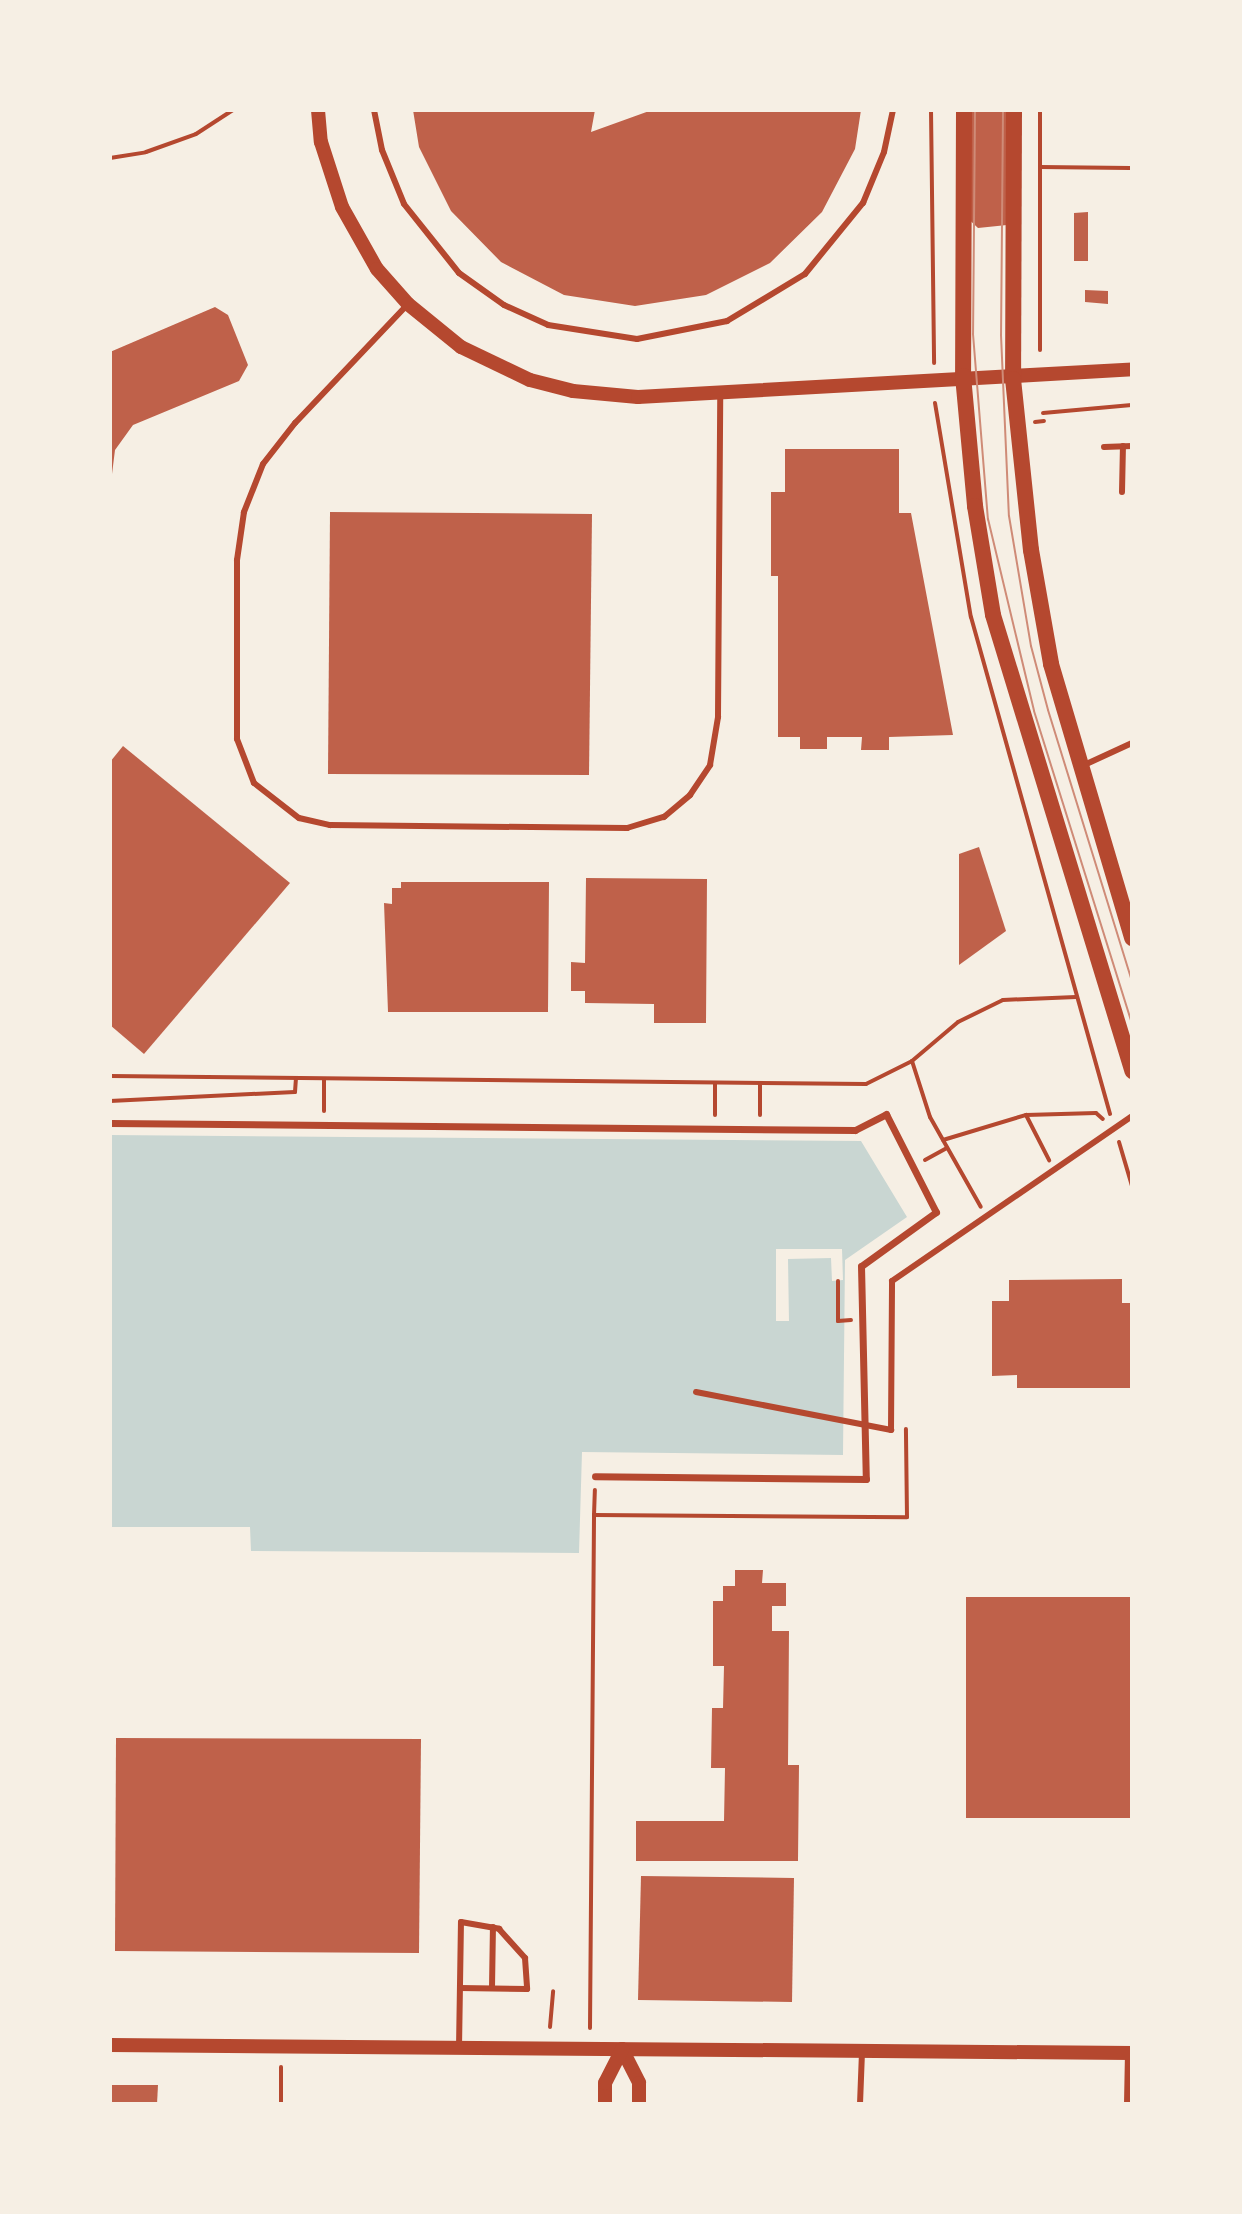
<!DOCTYPE html>
<style>
body{margin:0}
#map{position:relative;width:1242px;height:2214px;overflow:hidden;background:#f6efe4;font-family:Mulish,sans-serif}
div>[style]{position:absolute}
[style*='--x']{left:calc(var(--x)*1px);top:calc(var(--y)*1px);width:calc(var(--w)*1px);rotate:calc(var(--a)*1deg)}
.water>*{inset:0;background:#c9d6d2}
.pier>*{inset:0;background:#f6efe4}
.building>*{inset:0;background:#bf614a}
.path>*{height:4px;margin:-2px;padding:0 2px;transform-origin:2px;border-radius:2px;background:#b5482f}
.service>*{height:6px;margin:-3px;padding:0 3px;transform-origin:3px;border-radius:3px;background:#b5482f}
.pedestrian>*{height:7px;margin:-3.5px;padding:0 3.5px;transform-origin:3.5px;border-radius:3.5px;background:#b5482f}
.tertiary>*{height:14px;margin:-7px;padding:0 7px;transform-origin:7px;border-radius:7px;background:#b5482f}
.secondary>*{height:16px;margin:-8px;padding:0 8px;transform-origin:8px;border-radius:8px;background:#b5482f}
.tram>*{height:2px;margin:-1px;padding:0 1px;transform-origin:1px;border-radius:1px;background:#cf8b77}
span{translate:-50% -50%;white-space:nowrap;text-align:center;line-height:1.15;-webkit-text-stroke:7px #f6efe4;paint-order:stroke}
.frame{position:absolute;inset:0;border:112px solid #f6efe4;pointer-events:none}
</style>
<div id="map">
<div class="water">
<div style="clip-path:polygon(110px 1135px,861px 1141px,907px 1217px,845px 1260px,843px 1455px,582px 1452px,579px 1553px,251px 1551px,250px 1527px,110px 1527px)"></div>
</div>
<div class="pier">
<div style="clip-path:polygon(776px 1249px,842px 1249px,843px 1280px,832px 1281px,831px 1258px,788px 1259px,789px 1321px,776px 1321px)"></div>
</div>
<div class="building">
<div style="clip-path:polygon(413px 110px,595px 110px,591px 132px,652px 110px,861px 110px,855px 149px,822px 212px,770px 263px,706px 295px,635px 306px,564px 295px,501px 262px,451px 211px,419px 147px)"></div>
<div style="clip-path:polygon(964px 110px,1017px 110px,1007px 225px,978px 228px,962px 213px)"></div>
<div style="clip-path:polygon(1088px 212px,1088px 261px,1074px 261px,1074px 213px)"></div>
<div style="clip-path:polygon(1085px 290px,1108px 291px,1108px 304px,1085px 302px)"></div>
<div style="clip-path:polygon(215px 307px,228px 315px,248px 365px,239px 381px,133px 425px,115px 450px,110px 490px,110px 352px)"></div>
<div style="clip-path:polygon(785px 449px,899px 449px,899px 513px,911px 513px,953px 735px,889px 737px,889px 750px,861px 750px,862px 737px,827px 737px,827px 749px,800px 749px,800px 737px,778px 737px,778px 576px,771px 576px,771px 492px,785px 492px)"></div>
<div style="clip-path:polygon(330px 512px,592px 514px,589px 775px,328px 774px)"></div>
<div style="clip-path:polygon(123px 746px,290px 883px,144px 1054px,110px 1025px,110px 762px)"></div>
<div style="clip-path:polygon(979px 847px,1006px 931px,959px 965px,959px 854px)"></div>
<div style="clip-path:polygon(586px 878px,707px 879px,706px 1023px,654px 1023px,654px 1004px,585px 1003px,585px 991px,571px 991px,571px 962px,585px 963px)"></div>
<div style="clip-path:polygon(401px 882px,549px 882px,548px 1012px,388px 1012px,384px 903px,392px 904px,392px 888px,401px 888px)"></div>
<div style="clip-path:polygon(1122px 1279px,1122px 1303px,1132px 1303px,1132px 1388px,1017px 1388px,1017px 1375px,992px 1376px,992px 1301px,1009px 1301px,1009px 1280px)"></div>
<div style="clip-path:polygon(735px 1570px,763px 1570px,762px 1583px,786px 1583px,786px 1606px,772px 1606px,772px 1631px,789px 1631px,788px 1765px,799px 1765px,798px 1861px,636px 1861px,636px 1821px,724px 1821px,725px 1768px,711px 1768px,712px 1708px,723px 1708px,724px 1666px,713px 1666px,713px 1601px,723px 1601px,723px 1586px,735px 1586px)"></div>
<div style="clip-path:polygon(966px 1597px,1132px 1597px,1132px 1818px,966px 1818px)"></div>
<div style="clip-path:polygon(116px 1738px,421px 1739px,419px 1953px,115px 1951px)"></div>
<div style="clip-path:polygon(641px 1876px,794px 1878px,792px 2002px,638px 2000px)"></div>
<div style="clip-path:polygon(110px 2085px,158px 2085px,157px 2104px,110px 2104px)"></div>
</div>
<div class="path">
<div style="--x:931;--y:110;--w:253;--a:89.3"></div>
<div style="--x:110;--y:158;--w:36;--a:-9"></div>
<div style="--x:146;--y:152;--w:53;--a:-19.8"></div>
<div style="--x:196;--y:134;--w:44;--a:-33"></div>
<div style="--x:1040;--y:167;--w:90;--a:0.6"></div>
<div style="--x:1040;--y:350;--w:240;--a:-90"></div>
<div style="--x:935;--y:403;--w:217;--a:80.5"></div>
<div style="--x:971;--y:617;--w:516;--a:74.37"></div>
<div style="--x:1043;--y:413;--w:89;--a:-5.1"></div>
<div style="--x:1035;--y:422;--w:9;--a:-6"></div>
<div style="--x:912;--y:1061;--w:60;--a:-40.3"></div>
<div style="--x:958;--y:1022;--w:50;--a:-26.1"></div>
<div style="--x:1003;--y:1000;--w:73;--a:-2.4"></div>
<div style="--x:110;--y:1076;--w:756;--a:0.61"></div>
<div style="--x:866;--y:1084;--w:51;--a:-26.6"></div>
<div style="--x:912;--y:1061;--w:59;--a:72.2"></div>
<div style="--x:930;--y:1117;--w:103;--a:60.5"></div>
<div style="--x:715;--y:1083;--w:32;--a:90"></div>
<div style="--x:110;--y:1101;--w:185;--a:-2.8"></div>
<div style="--x:295;--y:1092;--w:14;--a:-86"></div>
<div style="--x:324;--y:1111;--w:31;--a:-90"></div>
<div style="--x:760;--y:1115;--w:31;--a:-90"></div>
<div style="--x:1026;--y:1115;--w:51;--a:62.9"></div>
<div style="--x:943;--y:1140;--w:87;--a:-16.8"></div>
<div style="--x:1026;--y:1115;--w:70;--a:-1.6"></div>
<div style="--x:1096;--y:1113;--w:9;--a:41"></div>
<div style="--x:1119;--y:1142;--w:46;--a:73.5"></div>
<div style="--x:925;--y:1160;--w:25;--a:-29"></div>
<div style="--x:838;--y:1281;--w:40;--a:90"></div>
<div style="--x:838;--y:1321;--w:13;--a:-4"></div>
<div style="--x:594;--y:1515;--w:25;--a:-88"></div>
<div style="--x:550;--y:2027;--w:36;--a:-85"></div>
<div style="--x:590;--y:2028;--w:513;--a:-89.55"></div>
<div style="--x:594;--y:1515;--w:313;--a:0.4"></div>
<div style="--x:907;--y:1517;--w:88;--a:-90.7"></div>
<div style="--x:281;--y:2104;--w:37;--a:-90"></div>
</div>
<div class="service">
<div style="--x:374;--y:110;--w:41;--a:78.7"></div>
<div style="--x:382;--y:150;--w:58;--a:67.8"></div>
<div style="--x:404;--y:204;--w:88;--a:51.4"></div>
<div style="--x:459;--y:273;--w:55;--a:35.4"></div>
<div style="--x:504;--y:305;--w:48;--a:24.4"></div>
<div style="--x:548;--y:325;--w:90;--a:8.9"></div>
<div style="--x:637;--y:339;--w:92;--a:-11.3"></div>
<div style="--x:727;--y:321;--w:91;--a:-31.1"></div>
<div style="--x:805;--y:274;--w:92;--a:-50.8"></div>
<div style="--x:863;--y:203;--w:55;--a:-67.6"></div>
<div style="--x:884;--y:152;--w:43;--a:-77.9"></div>
<div style="--x:408;--y:304;--w:164;--a:133.5"></div>
<div style="--x:295;--y:423;--w:52;--a:128"></div>
<div style="--x:263;--y:464;--w:52;--a:111.6"></div>
<div style="--x:244;--y:512;--w:49;--a:98.3"></div>
<div style="--x:237;--y:560;--w:179;--a:90"></div>
<div style="--x:237;--y:739;--w:47;--a:68.9"></div>
<div style="--x:254;--y:783;--w:57;--a:37.9"></div>
<div style="--x:299;--y:818;--w:32;--a:13"></div>
<div style="--x:330;--y:825;--w:297;--a:0.6"></div>
<div style="--x:627;--y:828;--w:39;--a:-17"></div>
<div style="--x:664;--y:817;--w:34;--a:-40"></div>
<div style="--x:690;--y:795;--w:36;--a:-56"></div>
<div style="--x:710;--y:765;--w:49;--a:-80.5"></div>
<div style="--x:718;--y:717;--w:323;--a:-89.6"></div>
<div style="--x:1104;--y:447;--w:28;--a:-2"></div>
<div style="--x:1122;--y:492;--w:46;--a:-88.8"></div>
<div style="--x:1082;--y:766;--w:55;--a:-24.7"></div>
<div style="--x:696;--y:1392;--w:199;--a:11"></div>
<div style="--x:891;--y:1430;--w:149;--a:-89.6"></div>
<div style="--x:892;--y:1281;--w:291;--a:-34.5"></div>
<div style="--x:492;--y:1988;--w:61;--a:-89.1"></div>
<div style="--x:459;--y:2048;--w:126;--a:-89.1"></div>
<div style="--x:461;--y:1922;--w:39;--a:10"></div>
<div style="--x:499;--y:1929;--w:39;--a:48"></div>
<div style="--x:525;--y:1958;--w:31;--a:86"></div>
<div style="--x:527;--y:1989;--w:67;--a:-179.1"></div>
<div style="--x:860;--y:2104;--w:52;--a:-87.8"></div>
<div style="--x:1127;--y:2104;--w:51;--a:-88.9"></div>
</div>
<div class="pedestrian">
<div style="--x:110;--y:1123;--w:745;--a:0.54"></div>
<div style="--x:855;--y:1130;--w:35;--a:-27"></div>
<div style="--x:886;--y:1114;--w:110;--a:63"></div>
<div style="--x:936;--y:1212;--w:92;--a:144.2"></div>
<div style="--x:861;--y:1266;--w:213;--a:88.7"></div>
<div style="--x:866;--y:1479;--w:271;--a:-179.4"></div>
</div>
<div class="tertiary">
<div style="--x:318;--y:110;--w:32;--a:85"></div>
<div style="--x:321;--y:142;--w:68;--a:72.1"></div>
<div style="--x:342;--y:207;--w:71;--a:60.6"></div>
<div style="--x:377;--y:269;--w:47;--a:48.5"></div>
<div style="--x:408;--y:304;--w:68;--a:39.1"></div>
<div style="--x:461;--y:347;--w:76;--a:25.6"></div>
<div style="--x:530;--y:380;--w:44;--a:14.3"></div>
<div style="--x:573;--y:391;--w:65;--a:5.3"></div>
<div style="--x:638;--y:397;--w:495;--a:-3.2"></div>
<div style="--x:110;--y:2045;--w:1022;--a:0.45"></div>
<div style="--x:622;--y:2049;--w:38;--a:63"></div>
<div style="--x:639;--y:2083;--w:21;--a:90"></div>
<div style="--x:605;--y:2104;--w:21;--a:-90"></div>
<div style="--x:605;--y:2083;--w:38;--a:-63"></div>
</div>
<div class="secondary">
<div style="--x:964;--y:110;--w:266;--a:90.2"></div>
<div style="--x:963;--y:376;--w:131;--a:84.7"></div>
<div style="--x:975;--y:506;--w:110;--a:80.6"></div>
<div style="--x:993;--y:615;--w:477;--a:73"></div>
<div style="--x:1014;--y:110;--w:269;--a:90.2"></div>
<div style="--x:1013;--y:379;--w:172;--a:84"></div>
<div style="--x:1031;--y:550;--w:116;--a:80"></div>
<div style="--x:1051;--y:664;--w:286;--a:73.5"></div>
</div>
<div class="tram">
<div style="--x:975;--y:110;--w:224;--a:90.5"></div>
<div style="--x:973;--y:334;--w:186;--a:85.4"></div>
<div style="--x:988;--y:519;--w:197;--a:76.5"></div>
<div style="--x:1034;--y:711;--w:327;--a:72.6"></div>
<div style="--x:1003;--y:110;--w:225;--a:90.5"></div>
<div style="--x:1001;--y:335;--w:181;--a:87.5"></div>
<div style="--x:1009;--y:516;--w:132;--a:80.4"></div>
<div style="--x:1031;--y:646;--w:66;--a:75.1"></div>
<div style="--x:1048;--y:710;--w:284;--a:72.8"></div>
</div>
<div class="frame"></div>
</div>
